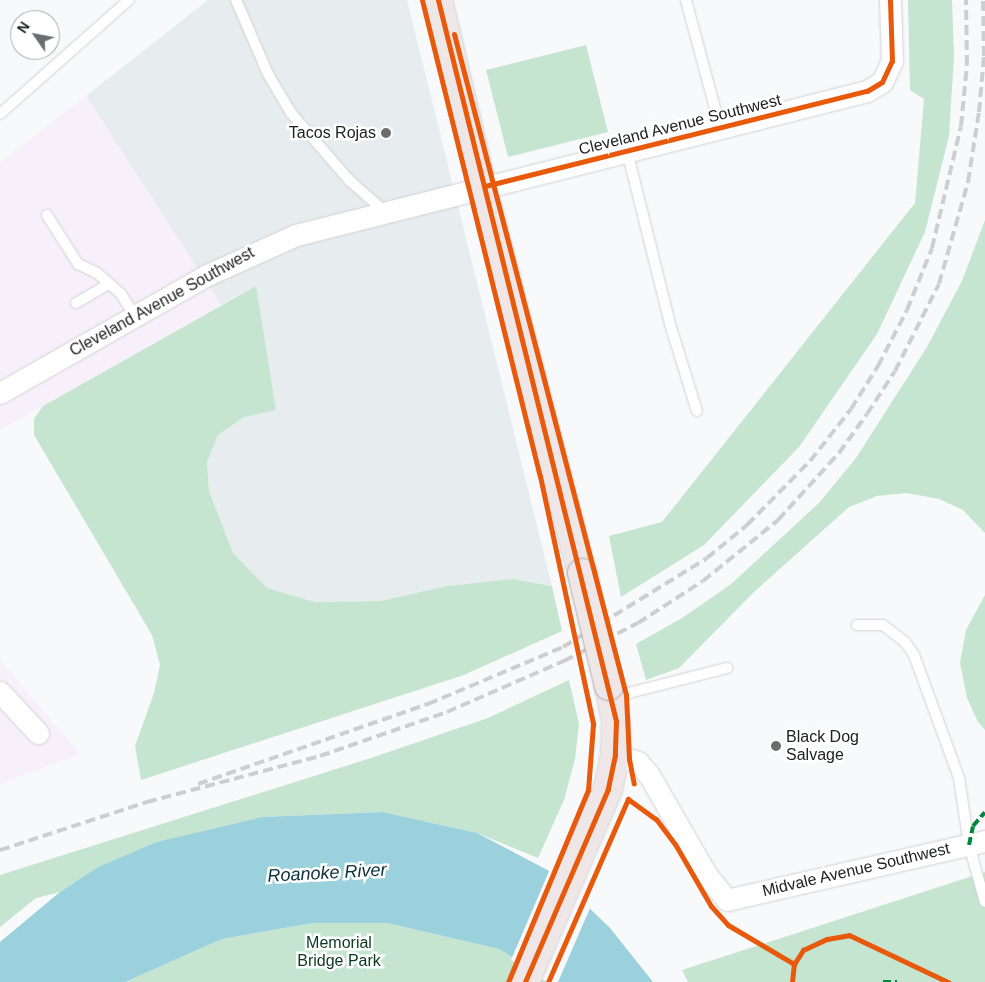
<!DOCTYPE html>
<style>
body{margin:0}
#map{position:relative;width:985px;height:982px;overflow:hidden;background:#f8f9fa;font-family:Arial,sans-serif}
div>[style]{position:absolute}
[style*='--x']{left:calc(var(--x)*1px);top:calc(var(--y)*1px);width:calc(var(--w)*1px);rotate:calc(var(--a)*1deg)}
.built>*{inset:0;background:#e7ecef}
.industrial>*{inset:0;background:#f7f0fb}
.green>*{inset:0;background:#c5e5d1}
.water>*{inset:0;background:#9bd0dd}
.pier>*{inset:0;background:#f8f9fa}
.roads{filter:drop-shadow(0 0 1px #d2d2d4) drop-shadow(0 0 1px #d2d2d4)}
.lane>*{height:10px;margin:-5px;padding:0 5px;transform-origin:5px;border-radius:5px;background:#fefefe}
.street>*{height:21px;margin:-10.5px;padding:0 10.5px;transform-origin:10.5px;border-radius:10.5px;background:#fefefe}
.primary>*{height:28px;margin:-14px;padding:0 14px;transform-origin:14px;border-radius:14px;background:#efe6e7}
.rail>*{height:4px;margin-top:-2px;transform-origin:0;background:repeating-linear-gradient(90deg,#ceced0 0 10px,transparent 0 15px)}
.bridges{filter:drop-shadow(0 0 1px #b5a8ab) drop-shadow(0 0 1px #b5a8ab)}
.primary-bridge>*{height:28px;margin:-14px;padding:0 14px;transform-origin:14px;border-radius:14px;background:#efe6e7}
.quiet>*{height:4px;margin-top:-2px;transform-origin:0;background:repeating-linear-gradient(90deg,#00873e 0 8px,transparent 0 12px)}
.cycleway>*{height:5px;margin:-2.5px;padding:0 2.5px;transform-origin:2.5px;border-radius:2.5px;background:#e8590c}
.dots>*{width:14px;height:14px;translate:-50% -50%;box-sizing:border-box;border:2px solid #fff;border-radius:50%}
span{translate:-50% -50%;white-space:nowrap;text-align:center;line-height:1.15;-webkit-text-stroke:5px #fff;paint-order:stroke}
.street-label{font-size:16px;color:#212223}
.poi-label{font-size:16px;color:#212223}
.right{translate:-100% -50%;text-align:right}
.left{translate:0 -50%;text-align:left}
.park-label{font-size:16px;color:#0b3820}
.water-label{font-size:18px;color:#0c313a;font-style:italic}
.north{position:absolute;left:10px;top:10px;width:50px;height:50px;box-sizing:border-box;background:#fff;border:1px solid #a6a7a7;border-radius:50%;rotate:303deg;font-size:14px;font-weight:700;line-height:20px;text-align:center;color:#212223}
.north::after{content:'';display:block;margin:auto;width:18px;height:22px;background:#6c6d6e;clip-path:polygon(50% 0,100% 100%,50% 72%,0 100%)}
</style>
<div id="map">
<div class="built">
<div style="clip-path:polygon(208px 0,407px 0,552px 586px,513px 579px,447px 586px,380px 601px,315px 602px,267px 588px,233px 553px,209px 491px,207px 462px,218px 435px,244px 417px,256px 286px,221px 305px,86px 96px)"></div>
</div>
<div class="industrial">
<div style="clip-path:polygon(86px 96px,221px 305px,0 430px,0 162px)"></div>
<div style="clip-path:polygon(0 660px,80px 754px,0 784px)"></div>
</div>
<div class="green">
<div style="clip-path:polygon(908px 0,952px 0,954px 56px,949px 136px,925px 232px,877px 334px,799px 447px,704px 545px,621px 597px,609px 536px,662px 522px,915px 203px,924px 99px,910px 90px)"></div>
<div style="clip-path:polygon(586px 45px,608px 132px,508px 157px,486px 70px)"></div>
<div style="clip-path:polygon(985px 220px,985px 533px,963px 510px,939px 499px,907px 493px,877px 496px,849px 507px,755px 591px,679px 668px,646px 680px,636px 644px,682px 618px,730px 585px,819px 503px,856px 458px,927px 347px,962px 281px)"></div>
<div style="clip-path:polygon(256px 286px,276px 410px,244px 417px,218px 435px,207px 462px,209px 491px,233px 553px,267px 588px,315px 602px,380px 601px,447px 586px,513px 579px,552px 586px,562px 631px,464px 675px,141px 780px,135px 746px,154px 693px,160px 665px,152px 635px,34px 435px,34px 419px,43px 406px)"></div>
<div style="clip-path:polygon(985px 595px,985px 730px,978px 722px,967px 698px,960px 663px,966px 630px)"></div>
<div style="clip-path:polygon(569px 680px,579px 724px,575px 759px,564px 800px,538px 858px,477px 833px,383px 812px,263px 817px,98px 867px,60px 892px,36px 898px,0 927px,0 875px,371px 758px,488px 718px)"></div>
<div style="clip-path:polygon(985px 872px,985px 982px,688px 982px,682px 970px)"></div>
<div style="clip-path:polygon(313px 923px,387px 923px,499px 949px,552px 982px,125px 982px,222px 939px)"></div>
</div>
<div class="water">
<div style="clip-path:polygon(383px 812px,477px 833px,553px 873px,610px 928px,653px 982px,552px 982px,499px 949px,387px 923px,313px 923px,222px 939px,125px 982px,0 982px,0 942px,60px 892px,98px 867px,157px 842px,263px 817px)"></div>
</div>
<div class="pier">
<div style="clip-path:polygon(550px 869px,591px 906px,558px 982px,547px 982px,511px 960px)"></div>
</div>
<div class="roads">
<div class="lane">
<div style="--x:236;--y:0;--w:81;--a:66.6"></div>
<div style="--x:268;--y:74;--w:45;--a:59.5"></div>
<div style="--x:291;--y:113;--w:90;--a:49.1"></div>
<div style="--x:350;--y:181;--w:45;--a:41.4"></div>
<div style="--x:686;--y:0;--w:131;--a:75"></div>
<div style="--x:0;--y:114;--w:172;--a:-41.5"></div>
<div style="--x:627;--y:151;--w:178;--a:76"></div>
<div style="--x:670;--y:324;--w:91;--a:72.8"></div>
<div style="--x:47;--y:215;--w:58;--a:57.7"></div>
<div style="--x:78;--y:264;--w:21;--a:25"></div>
<div style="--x:97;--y:273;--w:32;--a:41"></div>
<div style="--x:121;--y:294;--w:25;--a:58"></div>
<div style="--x:76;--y:303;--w:38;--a:-30"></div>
<div style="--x:857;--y:625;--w:26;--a:0"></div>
<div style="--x:883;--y:625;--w:28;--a:38"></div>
<div style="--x:905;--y:642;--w:16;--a:55"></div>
<div style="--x:914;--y:655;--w:131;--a:69.9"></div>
<div style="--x:959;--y:778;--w:68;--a:81.5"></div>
<div style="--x:969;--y:845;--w:59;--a:74.3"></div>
<div style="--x:613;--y:697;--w:118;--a:-14.3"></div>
</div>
<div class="street">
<div style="--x:0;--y:393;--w:236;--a:-29.7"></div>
<div style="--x:205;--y:276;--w:100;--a:-24.3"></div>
<div style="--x:296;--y:235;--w:589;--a:-14.15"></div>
<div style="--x:867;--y:91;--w:17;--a:-31"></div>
<div style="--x:882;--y:82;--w:23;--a:-65"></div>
<div style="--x:892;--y:61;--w:61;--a:-91.9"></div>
<div style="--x:0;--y:692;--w:56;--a:47.2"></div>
<div style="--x:615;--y:755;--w:24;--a:17"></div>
<div style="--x:638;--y:762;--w:17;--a:50"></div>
<div style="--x:649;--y:775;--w:114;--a:60.1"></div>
<div style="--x:706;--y:874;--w:33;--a:51"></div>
<div style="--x:727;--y:900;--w:265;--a:-12.9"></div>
</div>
<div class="primary">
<div style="--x:438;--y:0;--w:191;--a:76.7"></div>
<div style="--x:482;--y:186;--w:400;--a:75.5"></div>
<div style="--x:525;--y:982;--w:210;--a:-66.7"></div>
<div style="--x:608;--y:789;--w:35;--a:-78"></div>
<div style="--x:615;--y:755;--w:34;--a:-88"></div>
<div style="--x:616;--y:721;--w:36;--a:-101"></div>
</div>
</div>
<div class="rail">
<div style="--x:198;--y:784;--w:244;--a:-19.2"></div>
<div style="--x:428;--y:704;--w:147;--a:-22.9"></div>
<div style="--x:563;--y:647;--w:169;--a:-31.7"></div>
<div style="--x:707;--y:558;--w:52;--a:-39.5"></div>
<div style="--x:747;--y:525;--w:90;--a:-45.5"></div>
<div style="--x:810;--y:461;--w:66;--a:-51.7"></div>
<div style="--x:851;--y:409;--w:51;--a:-57.9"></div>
<div style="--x:878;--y:366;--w:63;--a:-62.6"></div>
<div style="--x:907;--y:310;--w:67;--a:-68"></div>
<div style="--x:932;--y:248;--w:125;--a:-76.6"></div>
<div style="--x:961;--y:126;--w:61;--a:-84.4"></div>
<div style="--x:967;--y:65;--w:65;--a:-90.9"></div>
<div style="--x:0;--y:850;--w:155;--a:-18.1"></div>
<div style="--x:147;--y:802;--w:179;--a:-14.9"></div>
<div style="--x:320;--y:756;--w:134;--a:-19.1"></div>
<div style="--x:447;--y:712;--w:128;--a:-23.6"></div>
<div style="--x:564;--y:661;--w:83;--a:-27.2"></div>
<div style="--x:638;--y:623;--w:77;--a:-32.9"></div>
<div style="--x:703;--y:581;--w:97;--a:-39.1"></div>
<div style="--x:778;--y:520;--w:91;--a:-47.7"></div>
<div style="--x:839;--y:453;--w:48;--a:-54.3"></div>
<div style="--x:867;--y:414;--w:51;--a:-56.9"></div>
<div style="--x:895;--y:371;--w:97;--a:-63.2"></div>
<div style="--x:939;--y:284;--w:106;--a:-74.1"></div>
<div style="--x:968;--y:182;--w:71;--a:-81.1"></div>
<div style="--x:979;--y:112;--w:56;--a:-84.9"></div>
<div style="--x:984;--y:56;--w:56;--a:-91"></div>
</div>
<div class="bridges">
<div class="primary-bridge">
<div style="--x:582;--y:573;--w:116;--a:76.6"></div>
</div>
</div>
<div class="quiet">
<div style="--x:969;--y:845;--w:19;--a:-78"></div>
<div style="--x:973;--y:826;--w:18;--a:-49"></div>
<div style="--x:883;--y:982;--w:14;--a:0"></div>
</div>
<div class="cycleway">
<div style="--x:422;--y:0;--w:490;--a:76.1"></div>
<div style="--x:540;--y:476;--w:254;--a:77.9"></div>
<div style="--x:593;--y:724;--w:66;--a:94.3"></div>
<div style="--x:588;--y:790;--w:208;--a:112.6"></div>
<div style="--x:438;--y:0;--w:743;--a:76.13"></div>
<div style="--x:616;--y:721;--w:34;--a:92"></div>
<div style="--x:615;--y:755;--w:35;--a:102"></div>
<div style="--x:608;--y:789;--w:210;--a:113.3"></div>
<div style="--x:454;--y:34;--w:683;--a:75.41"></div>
<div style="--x:626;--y:695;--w:64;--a:87.3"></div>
<div style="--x:629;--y:759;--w:25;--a:79"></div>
<div style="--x:485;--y:186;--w:394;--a:-14"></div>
<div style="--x:867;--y:91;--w:17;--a:-31"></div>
<div style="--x:882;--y:82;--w:23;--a:-65"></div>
<div style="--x:892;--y:61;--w:61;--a:-91.9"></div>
<div style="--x:548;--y:982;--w:200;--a:-66.4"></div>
<div style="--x:628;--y:799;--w:34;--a:36"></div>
<div style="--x:656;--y:819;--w:31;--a:53"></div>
<div style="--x:675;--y:844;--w:72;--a:59.9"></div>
<div style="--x:711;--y:906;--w:25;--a:48"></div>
<div style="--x:728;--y:925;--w:77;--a:30.6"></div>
<div style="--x:792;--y:982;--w:18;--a:-84"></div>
<div style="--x:794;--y:964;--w:17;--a:-57"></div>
<div style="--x:803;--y:950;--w:26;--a:-25"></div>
<div style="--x:827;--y:939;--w:22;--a:-10"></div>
<div style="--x:849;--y:935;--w:110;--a:25.4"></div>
</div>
<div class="dots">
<div style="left:386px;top:133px;background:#6c6d6e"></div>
<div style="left:776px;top:746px;background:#6c6d6e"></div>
</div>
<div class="street-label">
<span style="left:680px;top:125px;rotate:-14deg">Cleveland Avenue Southwest</span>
<span style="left:162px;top:302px;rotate:-29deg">Cleveland Avenue Southwest</span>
<span style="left:856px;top:870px;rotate:-13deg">Midvale Avenue Southwest</span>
</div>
<div class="poi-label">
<span class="right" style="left:376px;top:133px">Tacos Rojas</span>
<span class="left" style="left:786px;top:746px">Black Dog<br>Salvage</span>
</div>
<div class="park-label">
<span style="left:339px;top:952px">Memorial<br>Bridge Park</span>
</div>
<div class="water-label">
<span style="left:327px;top:873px;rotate:-3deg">Roanoke River</span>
</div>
<div class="north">N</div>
</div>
